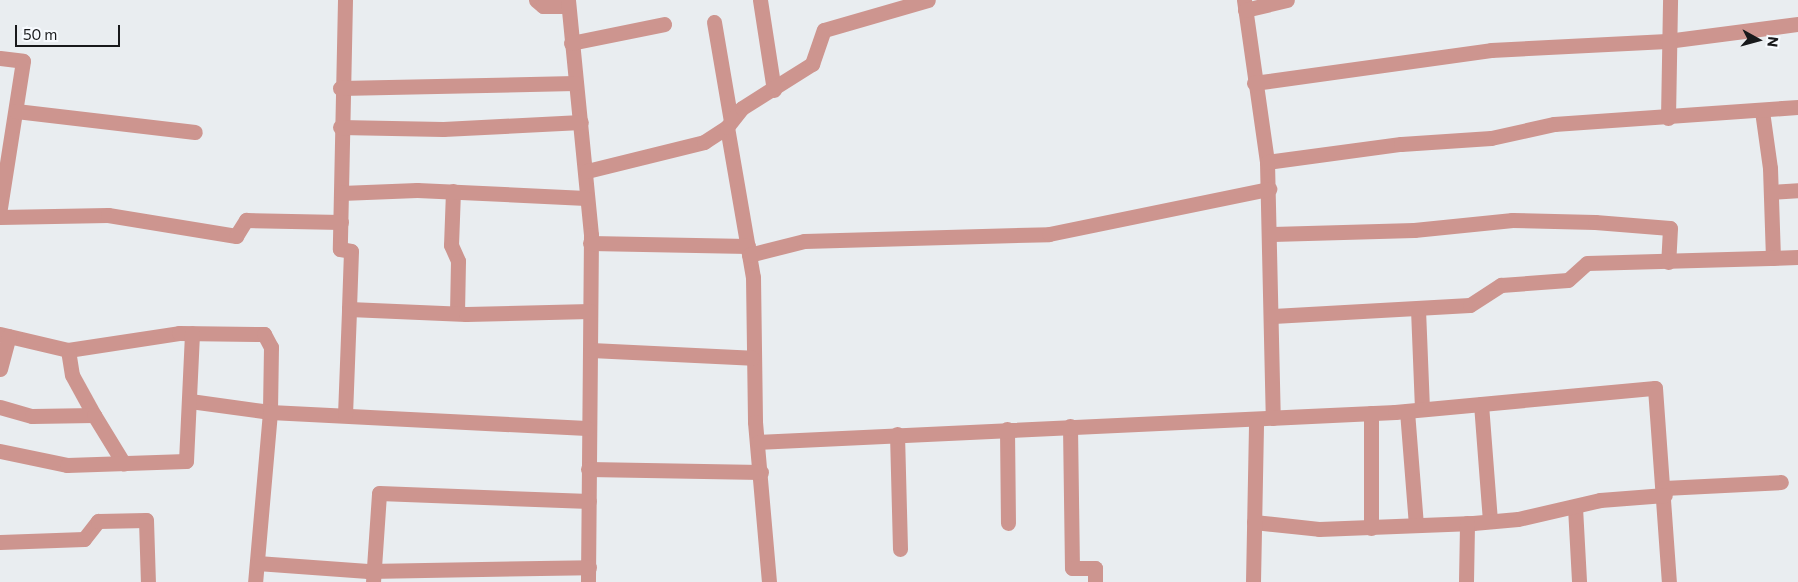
<!DOCTYPE html>
<style>
body{margin:0}
#map{position:relative;width:1798px;height:582px;overflow:hidden;background:#e9edf0;font-family:Commissioner,sans-serif}
div>[style]{position:absolute}
[style*='--x']{left:calc(var(--x)*1px);top:calc(var(--y)*1px);width:calc(var(--w)*1px);rotate:calc(var(--a)*1deg)}
.minor>*{height:15px;margin:-7.5px;padding:0 7.5px;transform-origin:7.5px;border-radius:7.5px;background:#cd958f}
span{translate:-50% -50%;white-space:nowrap;text-align:center;line-height:1.15;-webkit-text-stroke:4px #f7fafe;paint-order:stroke}
.north{position:absolute;left:1733px;top:15px;width:50px;height:50px;-webkit-text-stroke:4px #f7fafe;paint-order:stroke;rotate:97deg;font-size:14px;font-weight:700;line-height:20px;text-align:center;color:#18191b}
.north::after{content:'';display:block;margin:auto;width:18px;height:22px;background:#18191b;clip-path:polygon(50% 0,100% 100%,50% 72%,0 100%)}
.scale{position:absolute;left:15px;top:25px;width:105px;height:22px;box-sizing:border-box;border:2px solid #18191b;border-top:0;padding-left:6px;font-size:15px;line-height:18px;white-space:nowrap;color:#18191b;-webkit-text-stroke:4px #f7fafe;paint-order:stroke}
</style>
<div id="map">
<div class="minor">
<div style="--x:345;--y:0;--w:249;--a:91.2"></div>
<div style="--x:340;--y:249;--w:11;--a:10"></div>
<div style="--x:351;--y:251;--w:58;--a:92"></div>
<div style="--x:536;--y:0;--w:9;--a:41"></div>
<div style="--x:543;--y:6;--w:25;--a:0"></div>
<div style="--x:568;--y:0;--w:236;--a:84.4"></div>
<div style="--x:591;--y:235;--w:347;--a:90.5"></div>
<div style="--x:760;--y:0;--w:91;--a:81.2"></div>
<div style="--x:1244;--y:0;--w:164;--a:81.9"></div>
<div style="--x:1267;--y:162;--w:256;--a:88.7"></div>
<div style="--x:1245;--y:10;--w:43;--a:-13.4"></div>
<div style="--x:714;--y:22;--w:100;--a:80.3"></div>
<div style="--x:571;--y:43;--w:95;--a:-11.5"></div>
<div style="--x:0;--y:58;--w:23;--a:7"></div>
<div style="--x:23;--y:61;--w:149;--a:98.9"></div>
<div style="--x:1254;--y:83;--w:239;--a:-7.9"></div>
<div style="--x:1491;--y:50;--w:176;--a:-2.9"></div>
<div style="--x:1667;--y:41;--w:132;--a:-7.4"></div>
<div style="--x:340;--y:88;--w:235;--a:-1.2"></div>
<div style="--x:16;--y:111;--w:180;--a:6.7"></div>
<div style="--x:1762;--y:111;--w:58;--a:82"></div>
<div style="--x:1770;--y:168;--w:90;--a:88.1"></div>
<div style="--x:1668;--y:118;--w:118;--a:-89"></div>
<div style="--x:340;--y:127;--w:103;--a:1.1"></div>
<div style="--x:443;--y:129;--w:138;--a:-2.9"></div>
<div style="--x:727;--y:127;--w:152;--a:80.2"></div>
<div style="--x:753;--y:277;--w:145;--a:89.2"></div>
<div style="--x:755;--y:422;--w:161;--a:85"></div>
<div style="--x:1267;--y:162;--w:135;--a:-7.7"></div>
<div style="--x:1401;--y:144;--w:90;--a:-3.8"></div>
<div style="--x:1491;--y:138;--w:65;--a:-12.5"></div>
<div style="--x:1554;--y:124;--w:245;--a:-4"></div>
<div style="--x:587;--y:171;--w:121;--a:-13.9"></div>
<div style="--x:704;--y:142;--w:27;--a:-33"></div>
<div style="--x:727;--y:127;--w:24;--a:-52"></div>
<div style="--x:742;--y:108;--w:83;--a:-32.2"></div>
<div style="--x:812;--y:64;--w:36;--a:-71"></div>
<div style="--x:824;--y:30;--w:108;--a:-16.1"></div>
<div style="--x:453;--y:191;--w:54;--a:92.1"></div>
<div style="--x:451;--y:245;--w:17;--a:66"></div>
<div style="--x:458;--y:261;--w:52;--a:91.1"></div>
<div style="--x:1771;--y:192;--w:27;--a:-4"></div>
<div style="--x:341;--y:193;--w:76;--a:-2.3"></div>
<div style="--x:417;--y:190;--w:169;--a:2.7"></div>
<div style="--x:0;--y:217;--w:108;--a:-1.1"></div>
<div style="--x:108;--y:215;--w:130;--a:9.3"></div>
<div style="--x:236;--y:236;--w:19;--a:-58"></div>
<div style="--x:246;--y:220;--w:95;--a:1.2"></div>
<div style="--x:1272;--y:234;--w:142;--a:-1.6"></div>
<div style="--x:1414;--y:230;--w:99;--a:-5.8"></div>
<div style="--x:1512;--y:220;--w:83;--a:1.4"></div>
<div style="--x:1595;--y:222;--w:75;--a:4.6"></div>
<div style="--x:1670;--y:228;--w:34;--a:93"></div>
<div style="--x:590;--y:243;--w:158;--a:1.1"></div>
<div style="--x:749;--y:255;--w:57;--a:-14.3"></div>
<div style="--x:804;--y:241;--w:245;--a:-1.6"></div>
<div style="--x:1049;--y:234;--w:225;--a:-11.6"></div>
<div style="--x:1418;--y:309;--w:100;--a:87.7"></div>
<div style="--x:1273;--y:316;--w:197;--a:-3.2"></div>
<div style="--x:1470;--y:305;--w:37;--a:-33"></div>
<div style="--x:1501;--y:285;--w:67;--a:-4.3"></div>
<div style="--x:1568;--y:280;--w:25;--a:-42"></div>
<div style="--x:1587;--y:263;--w:211;--a:-1.6"></div>
<div style="--x:0;--y:334;--w:70;--a:13.2"></div>
<div style="--x:68;--y:350;--w:112;--a:-8.7"></div>
<div style="--x:179;--y:333;--w:85;--a:0.7"></div>
<div style="--x:264;--y:334;--w:15;--a:62"></div>
<div style="--x:271;--y:347;--w:65;--a:90.9"></div>
<div style="--x:270;--y:412;--w:171;--a:95"></div>
<div style="--x:68;--y:350;--w:25;--a:81"></div>
<div style="--x:72;--y:375;--w:46;--a:61.2"></div>
<div style="--x:591;--y:350;--w:161;--a:2.8"></div>
<div style="--x:0;--y:369;--w:34;--a:-75"></div>
<div style="--x:190;--y:401;--w:81;--a:7.8"></div>
<div style="--x:270;--y:412;--w:317;--a:2.9"></div>
<div style="--x:1481;--y:404;--w:117;--a:85.6"></div>
<div style="--x:0;--y:407;--w:33;--a:16"></div>
<div style="--x:32;--y:416;--w:62;--a:-0.9"></div>
<div style="--x:94;--y:415;--w:57;--a:58.5"></div>
<div style="--x:1407;--y:411;--w:114;--a:85.5"></div>
<div style="--x:1371;--y:413;--w:115;--a:90"></div>
<div style="--x:345;--y:415;--w:106;--a:-87.8"></div>
<div style="--x:349;--y:309;--w:117;--a:2.4"></div>
<div style="--x:466;--y:314;--w:124;--a:-1.4"></div>
<div style="--x:1070;--y:426;--w:142;--a:89.2"></div>
<div style="--x:1072;--y:568;--w:23;--a:0"></div>
<div style="--x:1095;--y:568;--w:14;--a:90"></div>
<div style="--x:1007;--y:429;--w:94;--a:89.4"></div>
<div style="--x:897;--y:434;--w:115;--a:88.5"></div>
<div style="--x:758;--y:442;--w:638;--a:-2.7"></div>
<div style="--x:1395;--y:412;--w:261;--a:-5.3"></div>
<div style="--x:1655;--y:388;--w:195;--a:85.9"></div>
<div style="--x:0;--y:451;--w:68;--a:11.8"></div>
<div style="--x:67;--y:465;--w:119;--a:-1.9"></div>
<div style="--x:186;--y:461;--w:128;--a:-87.3"></div>
<div style="--x:588;--y:469;--w:173;--a:1"></div>
<div style="--x:1664;--y:488;--w:117;--a:-2.9"></div>
<div style="--x:1575;--y:507;--w:75;--a:86.9"></div>
<div style="--x:1254;--y:522;--w:65;--a:6.1"></div>
<div style="--x:1319;--y:529;--w:154;--a:-2.2"></div>
<div style="--x:1473;--y:523;--w:45;--a:-5.1"></div>
<div style="--x:1518;--y:519;--w:84;--a:-13"></div>
<div style="--x:1600;--y:500;--w:65;--a:-4.4"></div>
<div style="--x:0;--y:542;--w:84;--a:-2"></div>
<div style="--x:84;--y:539;--w:23;--a:-52"></div>
<div style="--x:98;--y:521;--w:48;--a:-1.2"></div>
<div style="--x:146;--y:520;--w:62;--a:88.2"></div>
<div style="--x:257;--y:563;--w:111;--a:4.1"></div>
<div style="--x:368;--y:571;--w:221;--a:-1"></div>
<div style="--x:373;--y:582;--w:89;--a:-86.1"></div>
<div style="--x:379;--y:493;--w:210;--a:2.2"></div>
<div style="--x:1253;--y:582;--w:163;--a:-88.9"></div>
<div style="--x:1466;--y:582;--w:59;--a:-89"></div>
</div>
<div class="north">N</div>
<div class="scale">50 m</div>
</div>
